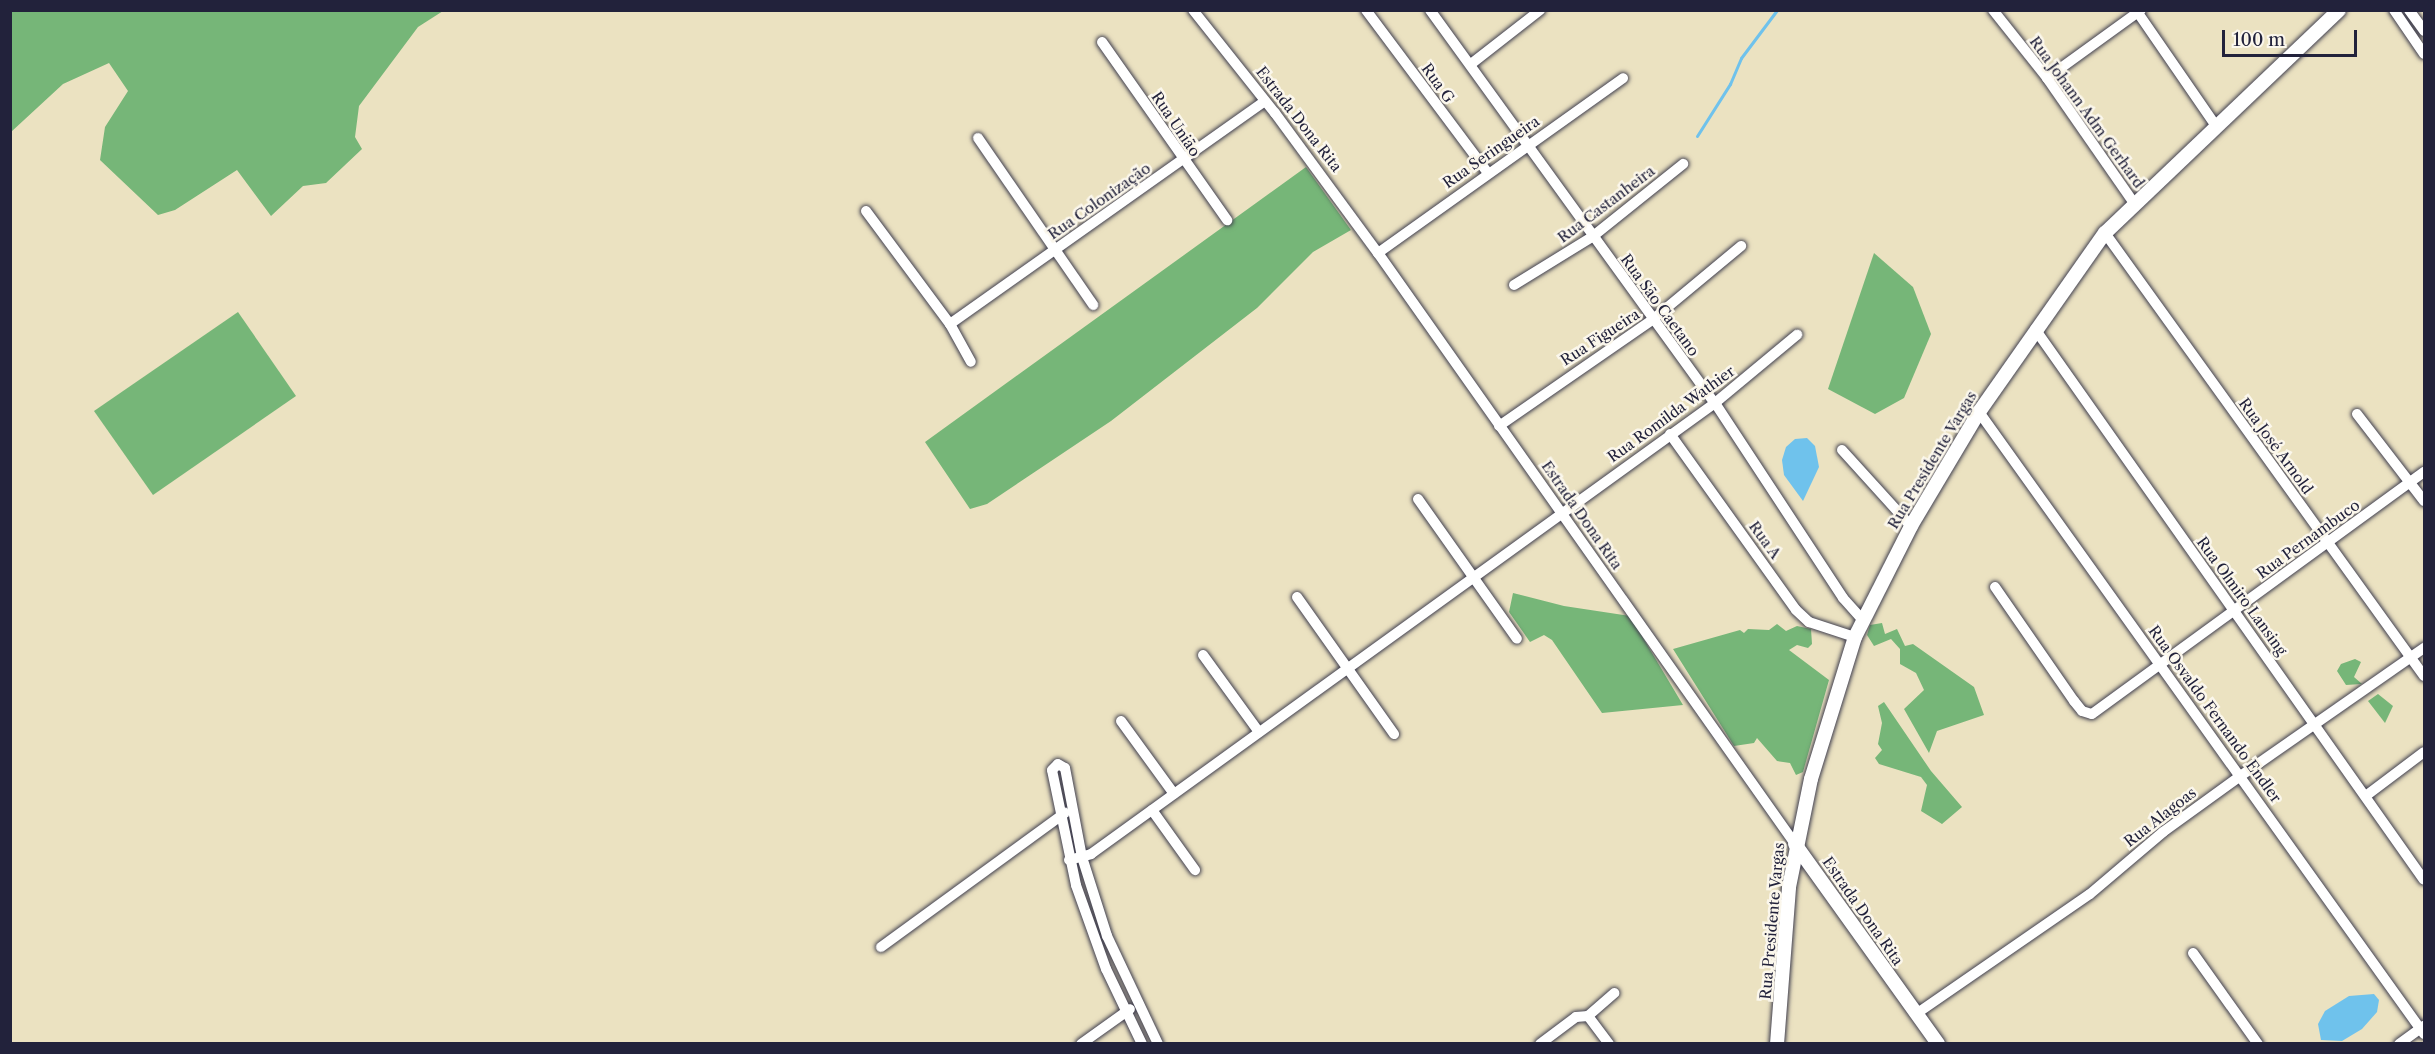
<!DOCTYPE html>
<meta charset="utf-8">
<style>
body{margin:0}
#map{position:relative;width:2435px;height:1054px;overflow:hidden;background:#ebe2c1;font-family:"Libre Caslon Text",serif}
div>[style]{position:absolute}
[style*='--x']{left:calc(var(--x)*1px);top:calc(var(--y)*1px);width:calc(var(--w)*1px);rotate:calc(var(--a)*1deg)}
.forest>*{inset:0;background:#76b678}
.water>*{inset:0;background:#6fc2ec}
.stream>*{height:3px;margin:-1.5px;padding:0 1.5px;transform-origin:1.5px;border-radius:1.5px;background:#6fc2ec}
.roads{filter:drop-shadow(0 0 2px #403f4f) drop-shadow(0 0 2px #403f4f)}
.minor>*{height:10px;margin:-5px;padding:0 5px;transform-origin:5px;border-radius:5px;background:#fff}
.major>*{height:14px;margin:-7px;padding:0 7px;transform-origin:7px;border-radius:7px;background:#fff}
span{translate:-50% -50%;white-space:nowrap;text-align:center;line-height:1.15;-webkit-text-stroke:5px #fbf7ec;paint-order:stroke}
.street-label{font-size:15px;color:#22223b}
.frame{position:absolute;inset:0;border:12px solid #22223b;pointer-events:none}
.scale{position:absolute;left:2222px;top:30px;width:135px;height:27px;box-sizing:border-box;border:3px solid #22223b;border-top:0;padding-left:8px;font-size:18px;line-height:21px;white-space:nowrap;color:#22223b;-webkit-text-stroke:4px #fbf7ec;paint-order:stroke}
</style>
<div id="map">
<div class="forest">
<div style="clip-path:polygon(11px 10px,442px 10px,443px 11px,418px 27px,359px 106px,355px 137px,362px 149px,326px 183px,303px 186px,271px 216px,237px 170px,175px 210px,158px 215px,100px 160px,105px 127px,128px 91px,109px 63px,63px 84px,11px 132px)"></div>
<div style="clip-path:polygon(1306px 167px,1351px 230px,1313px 252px,1257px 308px,1111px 421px,987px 504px,970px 509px,925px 442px)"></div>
<div style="clip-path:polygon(1874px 253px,1913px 287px,1931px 334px,1904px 398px,1875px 414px,1828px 389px)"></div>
<div style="clip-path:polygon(238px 312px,296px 396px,153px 495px,94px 411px)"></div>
<div style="clip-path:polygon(1513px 593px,1564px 606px,1630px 616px,1683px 705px,1602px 713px,1552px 640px,1544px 635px,1530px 642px,1509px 612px)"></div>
<div style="clip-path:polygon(1882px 623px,1885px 634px,1897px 629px,1905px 646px,1913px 644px,1974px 687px,1984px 715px,1937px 731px,1929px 753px,1904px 709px,1924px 690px,1916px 673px,1900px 664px,1900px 649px,1891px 639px,1874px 646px,1867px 635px,1870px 625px)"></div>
<div style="clip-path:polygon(1777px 624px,1786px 631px,1797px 626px,1811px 629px,1812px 644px,1808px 648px,1797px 645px,1789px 650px,1829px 680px,1803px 772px,1796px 775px,1790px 763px,1777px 761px,1757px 738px,1754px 743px,1734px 746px,1673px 649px,1740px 630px,1744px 633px,1748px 629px,1769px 630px)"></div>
<div style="clip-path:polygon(2355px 659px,2361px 662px,2354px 677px,2362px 684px,2346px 685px,2337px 671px,2341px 664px)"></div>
<div style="clip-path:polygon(2378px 694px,2393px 706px,2385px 723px,2368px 701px)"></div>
<div style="clip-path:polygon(1884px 702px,1931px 771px,1962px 807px,1942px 824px,1921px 811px,1927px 785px,1921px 777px,1879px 764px,1875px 758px,1882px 750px,1878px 744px,1882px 723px,1878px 706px)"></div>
</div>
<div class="water">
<div style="clip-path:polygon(1807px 438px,1815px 446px,1819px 467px,1803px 501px,1784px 475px,1782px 460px,1786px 447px,1795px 439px)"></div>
<div style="clip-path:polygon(2374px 994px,2379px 1000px,2377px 1012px,2362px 1029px,2342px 1041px,2321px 1040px,2318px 1024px,2325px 1011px,2349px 996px)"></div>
</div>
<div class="stream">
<div style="--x:1697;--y:136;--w:62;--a:-57.6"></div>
<div style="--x:1730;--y:84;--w:28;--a:-67"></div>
<div style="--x:1741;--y:58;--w:60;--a:-53.1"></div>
</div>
<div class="roads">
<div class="minor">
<div style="--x:1193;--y:10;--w:132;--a:51.5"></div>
<div style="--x:1275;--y:113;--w:174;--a:53.7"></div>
<div style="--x:1378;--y:253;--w:723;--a:54.79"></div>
<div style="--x:1366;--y:10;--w:202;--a:53.2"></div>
<div style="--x:1430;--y:10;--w:485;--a:54.1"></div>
<div style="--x:1715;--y:403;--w:233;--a:56.7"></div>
<div style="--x:1843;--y:598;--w:30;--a:48"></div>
<div style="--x:1993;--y:10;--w:87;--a:51.5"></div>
<div style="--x:2047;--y:78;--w:152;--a:55.2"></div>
<div style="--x:2136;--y:10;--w:141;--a:55.4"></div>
<div style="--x:2394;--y:10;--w:53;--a:55.7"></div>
<div style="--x:2409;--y:10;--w:26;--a:54"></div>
<div style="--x:1102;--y:42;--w:218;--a:54.9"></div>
<div style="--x:1471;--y:64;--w:88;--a:-38"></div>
<div style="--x:2047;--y:78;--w:116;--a:-35.9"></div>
<div style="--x:978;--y:138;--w:203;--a:55.4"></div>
<div style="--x:866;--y:211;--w:141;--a:53.4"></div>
<div style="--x:950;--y:324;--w:43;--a:61.1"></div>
<div style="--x:2105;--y:233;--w:546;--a:54.24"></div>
<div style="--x:1378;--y:253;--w:301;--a:-35.5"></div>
<div style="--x:1514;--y:285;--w:92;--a:-31.6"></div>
<div style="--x:1592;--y:237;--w:117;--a:-38.7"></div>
<div style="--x:950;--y:324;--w:384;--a:-35.3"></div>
<div style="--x:2035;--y:329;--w:674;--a:54.78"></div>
<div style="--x:1979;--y:412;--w:765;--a:54.42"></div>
<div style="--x:2357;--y:414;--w:110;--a:52.4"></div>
<div style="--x:1499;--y:426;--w:186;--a:-34.7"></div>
<div style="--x:1652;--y:320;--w:116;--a:-39.7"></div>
<div style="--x:1670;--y:434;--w:216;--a:54.4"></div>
<div style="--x:1796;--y:610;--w:18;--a:43"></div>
<div style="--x:1809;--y:622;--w:48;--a:18.1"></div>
<div style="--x:1842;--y:450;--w:103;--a:47.8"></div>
<div style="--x:1418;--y:499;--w:171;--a:54.7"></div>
<div style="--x:1995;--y:587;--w:139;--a:55.3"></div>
<div style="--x:2074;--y:701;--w:13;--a:51"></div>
<div style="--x:2082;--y:711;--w:10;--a:17"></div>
<div style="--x:2092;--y:714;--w:411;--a:-36.1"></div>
<div style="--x:1297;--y:597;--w:168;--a:54.7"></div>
<div style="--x:1203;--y:655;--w:95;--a:54"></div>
<div style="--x:1121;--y:721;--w:90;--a:54"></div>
<div style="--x:2367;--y:795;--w:71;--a:-37"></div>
<div style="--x:1152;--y:810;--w:74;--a:54.4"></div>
<div style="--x:1069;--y:860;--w:23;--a:-15"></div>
<div style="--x:1091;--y:854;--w:770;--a:-35.86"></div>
<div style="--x:1715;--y:403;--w:107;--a:-39.7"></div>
<div style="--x:881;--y:947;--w:228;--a:-36.1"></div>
<div style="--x:2193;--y:953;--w:112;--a:54.5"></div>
<div style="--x:1916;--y:1014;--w:211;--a:-34.6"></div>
<div style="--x:2090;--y:894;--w:96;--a:-40.3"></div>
<div style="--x:2163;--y:832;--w:94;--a:-35.9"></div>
<div style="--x:2239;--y:777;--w:226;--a:-34.9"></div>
<div style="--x:1588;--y:1016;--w:35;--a:53"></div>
<div style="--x:1081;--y:1044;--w:60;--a:-35.5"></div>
<div style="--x:1142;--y:1044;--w:83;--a:-115.6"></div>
<div style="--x:1106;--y:969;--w:89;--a:-109.7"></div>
<div style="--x:1076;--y:885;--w:117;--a:-101.8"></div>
<div style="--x:1052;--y:770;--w:8;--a:-45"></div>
<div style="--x:1058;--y:764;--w:8;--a:30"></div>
<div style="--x:1065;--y:768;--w:91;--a:79.2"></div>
<div style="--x:1082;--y:857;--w:83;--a:72.4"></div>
<div style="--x:1107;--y:936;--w:119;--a:64.7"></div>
<div style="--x:1540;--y:1044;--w:45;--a:-36.9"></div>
<div style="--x:1576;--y:1017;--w:12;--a:-5"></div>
<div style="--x:1588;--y:1016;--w:35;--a:-41"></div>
<div style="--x:2399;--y:1044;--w:31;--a:-36"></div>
</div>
<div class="major">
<div style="--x:1795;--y:844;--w:246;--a:54.4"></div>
<div style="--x:1777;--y:1044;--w:157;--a:-85.6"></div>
<div style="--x:1789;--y:887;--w:110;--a:-78.5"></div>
<div style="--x:1811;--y:779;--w:149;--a:-72.8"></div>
<div style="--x:1855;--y:637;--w:124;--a:-63.2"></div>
<div style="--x:1911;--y:526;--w:133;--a:-59.2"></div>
<div style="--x:1979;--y:412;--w:219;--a:-54.9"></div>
<div style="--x:2105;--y:233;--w:323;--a:-43.6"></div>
</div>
</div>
<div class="street-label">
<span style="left:1438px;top:83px;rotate:54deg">Rua G</span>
<span style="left:2087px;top:112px;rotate:54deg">Rua Johann Adm Gerhard</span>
<span style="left:1299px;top:119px;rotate:52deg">Estrada Dona Rita</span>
<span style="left:1176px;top:124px;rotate:56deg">Rua União</span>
<span style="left:1491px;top:152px;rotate:-35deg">Rua Seringueira</span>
<span style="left:1099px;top:201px;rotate:-35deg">Rua Colonização</span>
<span style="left:1606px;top:204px;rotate:-37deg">Rua Castanheira</span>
<span style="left:1660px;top:305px;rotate:54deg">Rua São Caetano</span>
<span style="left:1600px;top:337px;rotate:-33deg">Rua Figueira</span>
<span style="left:1671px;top:414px;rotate:-36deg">Rua Romilda Wathier</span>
<span style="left:2276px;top:446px;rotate:54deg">Rua José Arnold</span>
<span style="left:1932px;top:460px;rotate:-59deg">Rua Presidente Vargas</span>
<span style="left:1582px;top:515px;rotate:55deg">Estrada Dona Rita</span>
<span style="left:2308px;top:539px;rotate:-36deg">Rua Pernambuco</span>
<span style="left:1765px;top:540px;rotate:54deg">Rua A</span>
<span style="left:2242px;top:596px;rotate:54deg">Rua Olmiro Lansing</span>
<span style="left:2215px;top:714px;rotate:54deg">Rua Osvaldo Fernando Endler</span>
<span style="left:2160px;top:817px;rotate:-38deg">Rua Alagoas</span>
<span style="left:1863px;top:911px;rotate:55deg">Estrada Dona Rita</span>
<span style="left:1772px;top:921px;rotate:-85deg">Rua Presidente Vargas</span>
</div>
<div class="frame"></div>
<div class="scale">100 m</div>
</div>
